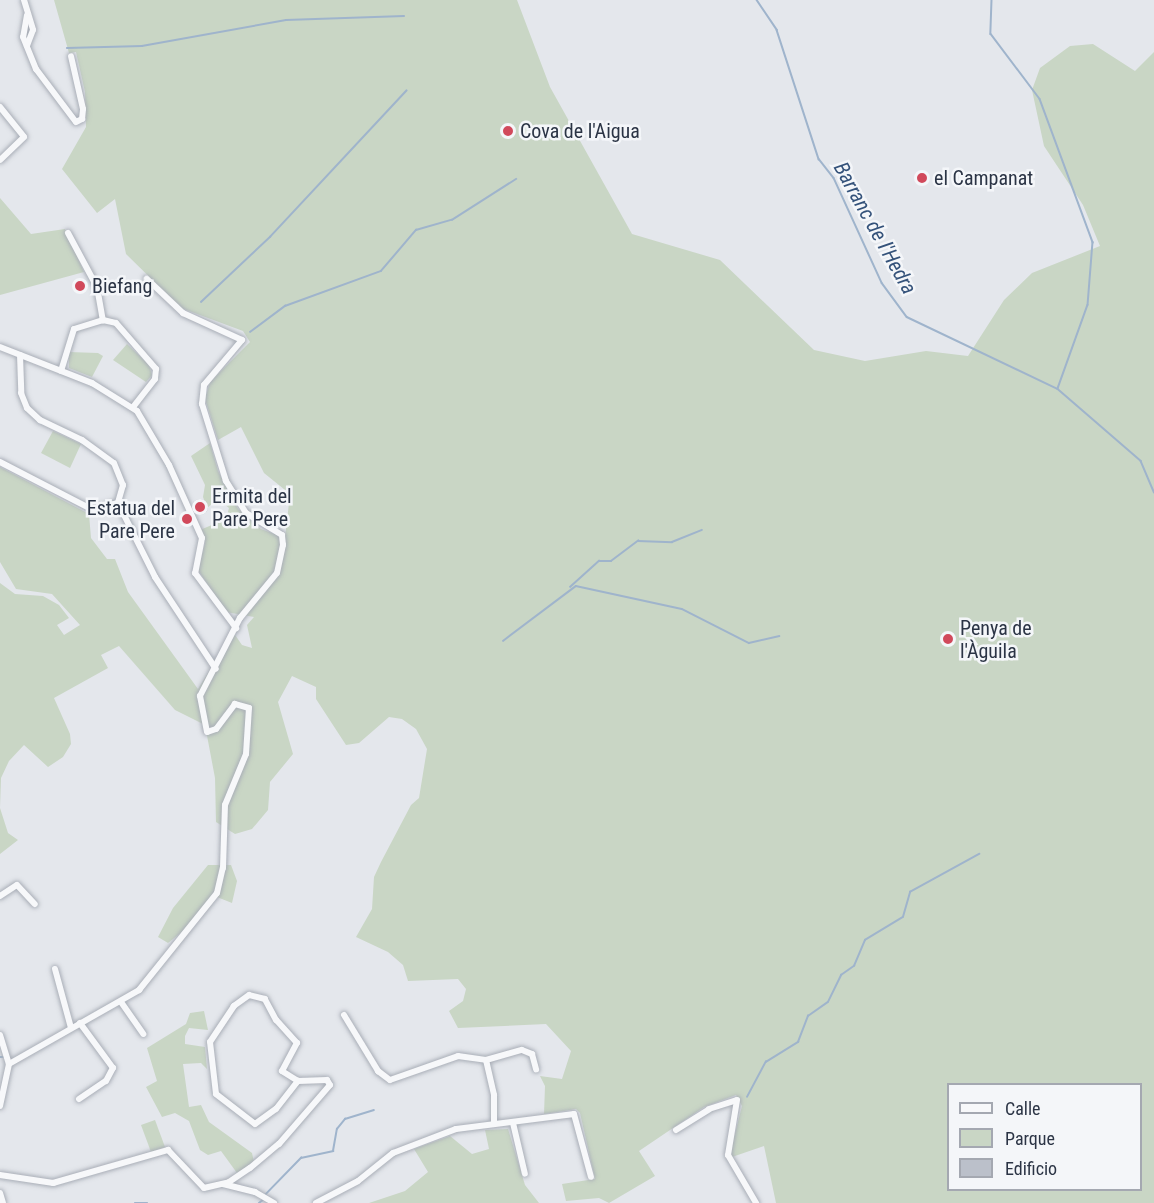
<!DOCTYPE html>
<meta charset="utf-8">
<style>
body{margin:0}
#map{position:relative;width:1154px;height:1203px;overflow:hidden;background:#e4e7ec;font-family:"Roboto Condensed",sans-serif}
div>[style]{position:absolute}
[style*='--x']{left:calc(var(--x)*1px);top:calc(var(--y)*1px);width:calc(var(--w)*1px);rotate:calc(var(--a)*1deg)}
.green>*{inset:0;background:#c9d6c5}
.stream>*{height:1.5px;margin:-0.75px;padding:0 0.75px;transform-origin:0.75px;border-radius:0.75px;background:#9fb4cc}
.building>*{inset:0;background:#bbc0ca}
.round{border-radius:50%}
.roads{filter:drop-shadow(0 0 2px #a9aeb7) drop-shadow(0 0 2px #a9aeb7)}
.minor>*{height:6px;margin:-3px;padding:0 3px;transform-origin:3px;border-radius:3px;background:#f7f8fa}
.dots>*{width:16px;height:16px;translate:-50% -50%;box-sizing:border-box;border:3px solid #f4f6f9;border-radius:50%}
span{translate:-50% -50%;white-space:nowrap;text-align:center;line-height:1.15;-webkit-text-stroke:5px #f4f6f9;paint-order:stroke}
.poi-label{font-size:20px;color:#2b3445}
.left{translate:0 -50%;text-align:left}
.right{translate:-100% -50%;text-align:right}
.water-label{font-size:21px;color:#34527a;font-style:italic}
.legend{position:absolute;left:947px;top:1083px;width:195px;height:108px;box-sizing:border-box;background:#f4f6f9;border:2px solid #a4a8b1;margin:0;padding:8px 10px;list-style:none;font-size:18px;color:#2b3445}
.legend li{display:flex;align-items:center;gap:12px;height:30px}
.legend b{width:30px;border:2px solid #a4a8b1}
</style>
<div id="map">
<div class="green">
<div style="clip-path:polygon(evenodd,54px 0,517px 0,550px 87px,632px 234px,720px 260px,814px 350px,865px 361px,926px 351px,968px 356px,1004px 300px,1032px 273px,1100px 246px,1083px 205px,1044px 146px,1032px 90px,1040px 68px,1070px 46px,1093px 44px,1135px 71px,1154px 52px,1154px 1203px,776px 1203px,764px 1146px,732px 1157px,730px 1153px,742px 1106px,736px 1095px,704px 1107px,639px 1151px,655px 1176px,609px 1203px,599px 1198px,566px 1201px,562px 1184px,595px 1179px,580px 1113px,576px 1109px,544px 1114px,545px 1086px,540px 1076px,562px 1079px,571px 1051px,546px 1024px,458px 1028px,449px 1011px,463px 1001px,466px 989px,458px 979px,408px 981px,403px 965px,388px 952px,356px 937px,372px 909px,374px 877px,381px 862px,411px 805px,419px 798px,427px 749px,416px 729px,402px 719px,389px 717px,359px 743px,346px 745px,316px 699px,316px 687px,292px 676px,278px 702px,293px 754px,270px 782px,268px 810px,252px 829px,235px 834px,216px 822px,215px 778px,205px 725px,175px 710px,119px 646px,101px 655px,108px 668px,54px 698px,70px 734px,71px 744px,63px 757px,48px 767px,24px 745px,9px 761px,1px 778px,0 808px,8px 833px,18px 840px,0 854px,0 583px,15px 594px,43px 596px,59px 605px,69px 618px,57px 625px,64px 635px,80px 625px,52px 594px,16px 589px,0 562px,0 467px,89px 514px,91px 538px,107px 559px,115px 559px,128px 592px,198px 689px,233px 632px,242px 645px,252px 648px,247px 625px,254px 617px,226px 612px,198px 570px,205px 543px,200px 530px,226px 519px,229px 508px,218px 499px,207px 508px,203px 497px,205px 485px,191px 456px,210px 443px,218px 471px,238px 509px,261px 529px,285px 538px,290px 494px,264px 473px,241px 427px,218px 440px,205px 399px,210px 382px,250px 342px,243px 331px,181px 308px,126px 254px,115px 199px,97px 213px,62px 169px,86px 127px,85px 92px,76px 52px,69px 53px,54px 0,948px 1084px,1140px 1084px,1140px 1190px,948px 1190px,948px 1084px)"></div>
<div style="clip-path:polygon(0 198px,31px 234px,65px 229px,84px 272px,0 295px)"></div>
<div style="clip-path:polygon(127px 344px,149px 365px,152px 375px,146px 382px,113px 360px)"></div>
<div style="clip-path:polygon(69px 352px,98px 353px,103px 356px,92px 377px,69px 368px)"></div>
<div style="clip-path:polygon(53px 431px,81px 444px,70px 468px,41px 453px)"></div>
<div style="clip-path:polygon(208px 865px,231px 865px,237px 881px,232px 903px,212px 895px,188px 927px,168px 943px,158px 937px,173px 908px)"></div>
<div style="clip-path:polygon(204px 1011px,208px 1030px,189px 1028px,185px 1036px,185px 1044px,205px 1047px,207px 1069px,201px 1063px,183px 1064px,189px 1107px,201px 1105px,209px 1122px,252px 1153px,254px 1162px,237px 1173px,221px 1151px,208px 1155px,200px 1150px,189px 1121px,175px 1113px,162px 1117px,146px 1087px,157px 1081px,147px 1048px,186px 1024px,190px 1013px)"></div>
<div style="clip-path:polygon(155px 1120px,165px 1147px,151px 1152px,141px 1125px)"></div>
<div style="clip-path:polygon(508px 1129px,525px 1185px,539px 1203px,369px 1203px,405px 1191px,428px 1172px,414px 1149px,450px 1136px,472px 1154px,489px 1149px,485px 1130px)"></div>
</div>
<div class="stream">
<div style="--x:757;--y:0;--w:36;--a:56"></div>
<div style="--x:777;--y:30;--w:136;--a:72"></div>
<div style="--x:819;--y:159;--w:24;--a:52"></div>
<div style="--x:834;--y:178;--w:115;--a:65.4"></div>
<div style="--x:882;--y:283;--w:42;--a:53.7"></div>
<div style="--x:907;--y:317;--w:167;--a:25.5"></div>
<div style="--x:1058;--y:389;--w:110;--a:40.9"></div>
<div style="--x:1141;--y:461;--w:34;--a:67"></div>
<div style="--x:992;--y:0;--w:34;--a:92"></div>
<div style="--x:991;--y:34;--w:81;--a:53"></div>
<div style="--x:1040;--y:99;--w:153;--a:69.7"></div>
<div style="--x:1093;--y:242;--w:63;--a:94.5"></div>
<div style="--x:1088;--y:305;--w:89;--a:109.7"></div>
<div style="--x:67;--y:48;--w:75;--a:-1.5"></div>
<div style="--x:142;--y:46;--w:146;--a:-10.2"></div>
<div style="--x:286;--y:20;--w:118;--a:-1.9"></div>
<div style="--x:201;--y:302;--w:95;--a:-43.3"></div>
<div style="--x:270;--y:237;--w:200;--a:-47"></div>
<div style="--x:250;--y:332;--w:44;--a:-36.6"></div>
<div style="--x:285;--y:306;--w:102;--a:-20"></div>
<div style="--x:381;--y:271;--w:54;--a:-49.5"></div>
<div style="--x:416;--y:230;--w:37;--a:-16"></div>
<div style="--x:452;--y:220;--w:76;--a:-32.6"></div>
<div style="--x:570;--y:587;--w:39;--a:-42"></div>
<div style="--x:599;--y:561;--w:12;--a:0"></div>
<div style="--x:611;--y:561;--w:34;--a:-37"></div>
<div style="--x:638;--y:541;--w:34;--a:2"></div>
<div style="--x:672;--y:542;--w:32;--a:-22"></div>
<div style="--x:503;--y:641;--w:91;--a:-37"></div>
<div style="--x:576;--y:586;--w:108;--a:12.2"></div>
<div style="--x:682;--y:609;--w:75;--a:26.9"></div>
<div style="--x:749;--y:643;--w:31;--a:-13"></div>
<div style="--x:0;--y:1057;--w:3;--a:0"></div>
<div style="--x:747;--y:1097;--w:40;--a:-62"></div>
<div style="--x:766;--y:1062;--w:38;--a:-32"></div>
<div style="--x:798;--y:1042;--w:28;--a:-69"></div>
<div style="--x:808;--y:1016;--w:24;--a:-35"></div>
<div style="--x:828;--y:1002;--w:30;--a:-64"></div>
<div style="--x:841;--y:975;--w:16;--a:-35"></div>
<div style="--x:854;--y:966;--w:28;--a:-67"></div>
<div style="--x:865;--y:940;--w:44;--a:-31.2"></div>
<div style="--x:903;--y:917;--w:26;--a:-74"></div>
<div style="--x:910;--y:892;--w:79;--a:-28.8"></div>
<div style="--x:265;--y:1195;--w:52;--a:-45.8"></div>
<div style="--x:301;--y:1158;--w:33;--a:-12"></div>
<div style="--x:333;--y:1151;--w:22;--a:-80"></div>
<div style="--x:337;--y:1129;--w:13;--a:-51"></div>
<div style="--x:345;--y:1119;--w:30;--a:-17"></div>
<div style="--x:135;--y:1203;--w:12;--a:0"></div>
<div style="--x:259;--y:1203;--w:5;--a:-37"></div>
</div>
<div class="building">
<div class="round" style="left:192px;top:499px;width:16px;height:16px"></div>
</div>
<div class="roads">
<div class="minor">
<div style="--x:24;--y:0;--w:31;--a:73"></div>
<div style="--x:33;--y:30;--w:17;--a:111"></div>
<div style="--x:27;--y:15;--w:22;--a:100"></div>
<div style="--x:23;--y:37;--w:35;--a:68"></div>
<div style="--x:36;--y:69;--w:66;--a:53"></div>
<div style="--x:76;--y:122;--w:7;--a:-27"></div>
<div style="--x:82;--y:119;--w:10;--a:-84"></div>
<div style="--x:83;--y:109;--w:54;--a:-102.8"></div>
<div style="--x:0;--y:107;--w:38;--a:51"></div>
<div style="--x:24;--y:137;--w:33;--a:136"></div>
<div style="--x:68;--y:233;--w:61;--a:61.8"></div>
<div style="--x:97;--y:287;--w:34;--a:80"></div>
<div style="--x:0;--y:347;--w:99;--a:21.4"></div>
<div style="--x:92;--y:383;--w:53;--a:31.9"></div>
<div style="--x:137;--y:411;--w:63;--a:59.3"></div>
<div style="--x:169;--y:465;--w:80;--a:65.7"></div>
<div style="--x:202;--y:538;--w:36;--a:101"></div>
<div style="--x:195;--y:573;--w:69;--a:53.3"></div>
<div style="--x:20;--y:355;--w:38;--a:88"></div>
<div style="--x:21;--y:393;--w:16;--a:68"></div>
<div style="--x:27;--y:408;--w:18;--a:43"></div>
<div style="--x:40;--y:420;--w:47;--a:25.5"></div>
<div style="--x:82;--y:440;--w:39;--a:36"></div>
<div style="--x:114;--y:463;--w:24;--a:68"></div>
<div style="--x:123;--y:485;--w:19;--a:106"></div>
<div style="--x:61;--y:371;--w:44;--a:-72.8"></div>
<div style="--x:74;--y:329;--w:30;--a:-17"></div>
<div style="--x:103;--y:320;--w:13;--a:13"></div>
<div style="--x:116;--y:323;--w:61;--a:49"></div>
<div style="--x:156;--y:369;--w:10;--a:96"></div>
<div style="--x:155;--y:379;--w:36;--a:128"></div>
<div style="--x:0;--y:462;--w:105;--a:27.3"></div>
<div style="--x:93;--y:510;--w:26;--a:-16"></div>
<div style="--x:118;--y:503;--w:83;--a:63.4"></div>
<div style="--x:155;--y:577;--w:110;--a:56.5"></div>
<div style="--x:0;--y:896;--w:20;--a:-33"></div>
<div style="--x:17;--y:885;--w:26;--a:47"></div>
<div style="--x:55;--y:969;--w:61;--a:74.8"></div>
<div style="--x:121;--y:1002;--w:39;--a:55"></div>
<div style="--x:344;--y:1015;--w:66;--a:58.7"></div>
<div style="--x:378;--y:1071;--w:15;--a:37"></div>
<div style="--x:390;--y:1080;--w:72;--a:-19.4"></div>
<div style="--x:458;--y:1056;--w:28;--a:8"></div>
<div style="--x:486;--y:1060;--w:37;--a:-16"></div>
<div style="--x:522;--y:1050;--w:11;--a:22"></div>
<div style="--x:532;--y:1054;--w:16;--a:75"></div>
<div style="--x:0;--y:1035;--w:30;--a:73"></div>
<div style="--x:9;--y:1064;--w:43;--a:102.1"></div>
<div style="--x:486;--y:1060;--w:36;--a:77"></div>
<div style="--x:494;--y:1095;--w:29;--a:90"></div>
<div style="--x:9;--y:1064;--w:150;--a:-29.6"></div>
<div style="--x:139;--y:990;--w:124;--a:-51.2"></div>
<div style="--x:217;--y:893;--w:26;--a:-77"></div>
<div style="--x:223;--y:868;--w:63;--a:-88.2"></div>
<div style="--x:225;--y:805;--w:55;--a:-67.6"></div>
<div style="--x:246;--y:754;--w:46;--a:-86.3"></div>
<div style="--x:249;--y:708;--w:15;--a:-164"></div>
<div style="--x:235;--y:704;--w:31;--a:127"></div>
<div style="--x:216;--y:729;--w:9;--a:162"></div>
<div style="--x:207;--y:732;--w:37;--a:-101"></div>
<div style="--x:200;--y:696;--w:88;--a:-62.9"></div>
<div style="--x:240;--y:618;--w:58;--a:-50.6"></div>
<div style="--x:277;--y:573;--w:29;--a:-78"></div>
<div style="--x:283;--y:545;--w:10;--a:-96"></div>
<div style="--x:282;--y:535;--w:42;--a:-148.6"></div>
<div style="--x:246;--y:513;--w:38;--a:-122"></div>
<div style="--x:226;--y:481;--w:81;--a:-107.3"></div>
<div style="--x:202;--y:404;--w:19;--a:-84"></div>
<div style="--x:204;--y:385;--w:59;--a:-49.8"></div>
<div style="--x:242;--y:340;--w:65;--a:-155.4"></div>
<div style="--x:183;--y:313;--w:50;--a:-136.6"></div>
<div style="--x:79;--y:1099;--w:32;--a:-34"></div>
<div style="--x:106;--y:1081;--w:15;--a:-62"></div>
<div style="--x:113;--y:1068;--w:56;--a:-126.3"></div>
<div style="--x:513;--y:1123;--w:52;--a:76.8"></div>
<div style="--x:676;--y:1130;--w:39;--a:-32"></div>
<div style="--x:709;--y:1109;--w:29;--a:-18"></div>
<div style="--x:737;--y:1100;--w:56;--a:99.3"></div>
<div style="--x:728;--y:1155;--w:56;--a:59.7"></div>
<div style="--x:0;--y:1175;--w:54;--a:8.6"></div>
<div style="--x:53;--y:1183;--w:120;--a:-16"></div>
<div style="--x:168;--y:1150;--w:52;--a:46.5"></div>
<div style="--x:204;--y:1188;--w:26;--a:-13"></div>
<div style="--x:229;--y:1182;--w:25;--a:-34"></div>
<div style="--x:250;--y:1168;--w:38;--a:-40"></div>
<div style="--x:279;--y:1144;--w:78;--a:-49.2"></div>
<div style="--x:330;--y:1085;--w:6;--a:-121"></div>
<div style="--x:327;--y:1080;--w:29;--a:178"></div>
<div style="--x:298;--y:1081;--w:19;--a:-148"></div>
<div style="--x:282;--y:1071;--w:32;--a:-62"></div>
<div style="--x:297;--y:1043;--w:31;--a:-132"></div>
<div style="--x:276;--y:1020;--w:24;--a:-118"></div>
<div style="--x:265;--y:999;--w:16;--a:-166"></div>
<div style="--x:249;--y:995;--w:19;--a:144"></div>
<div style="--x:234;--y:1006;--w:43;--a:123.7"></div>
<div style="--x:210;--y:1042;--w:52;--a:83.4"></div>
<div style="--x:216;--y:1094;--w:49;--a:37.6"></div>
<div style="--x:255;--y:1124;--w:26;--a:-36"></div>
<div style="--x:276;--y:1109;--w:36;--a:-52"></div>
<div style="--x:223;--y:1184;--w:33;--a:14"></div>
<div style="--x:255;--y:1192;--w:22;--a:30"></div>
<div style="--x:0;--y:1193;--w:10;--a:73"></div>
<div style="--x:316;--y:1203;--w:47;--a:-27.6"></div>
<div style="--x:358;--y:1181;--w:45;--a:-38.7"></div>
<div style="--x:393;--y:1153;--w:67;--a:-20.9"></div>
<div style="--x:456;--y:1129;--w:119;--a:-7.2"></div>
<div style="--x:574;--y:1114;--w:65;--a:74.9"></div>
</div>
</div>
<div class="dots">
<div style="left:508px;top:131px;background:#d1495b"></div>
<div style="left:922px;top:178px;background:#d1495b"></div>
<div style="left:80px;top:286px;background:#d1495b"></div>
<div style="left:200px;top:507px;background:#d1495b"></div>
<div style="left:187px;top:519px;background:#d1495b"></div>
<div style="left:948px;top:639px;background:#d1495b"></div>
</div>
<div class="poi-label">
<span class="left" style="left:520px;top:131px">Cova de l'Aigua</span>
<span class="left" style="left:934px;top:178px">el Campanat</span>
<span class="left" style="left:92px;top:286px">Biefang</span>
<span class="left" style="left:212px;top:508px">Ermita del<br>Pare Pere</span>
<span class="right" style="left:175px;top:520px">Estatua del<br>Pare Pere</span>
<span class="left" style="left:960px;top:640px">Penya de<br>l'Àguila</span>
</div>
<div class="water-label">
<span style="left:875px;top:228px;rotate:61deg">Barranc de l'Hedra</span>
</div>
<ul class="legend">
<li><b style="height:8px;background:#f7f8fa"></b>Calle</li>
<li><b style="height:16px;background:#c9d6c5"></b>Parque</li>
<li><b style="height:16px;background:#bbc0ca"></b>Edificio</li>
</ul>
</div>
